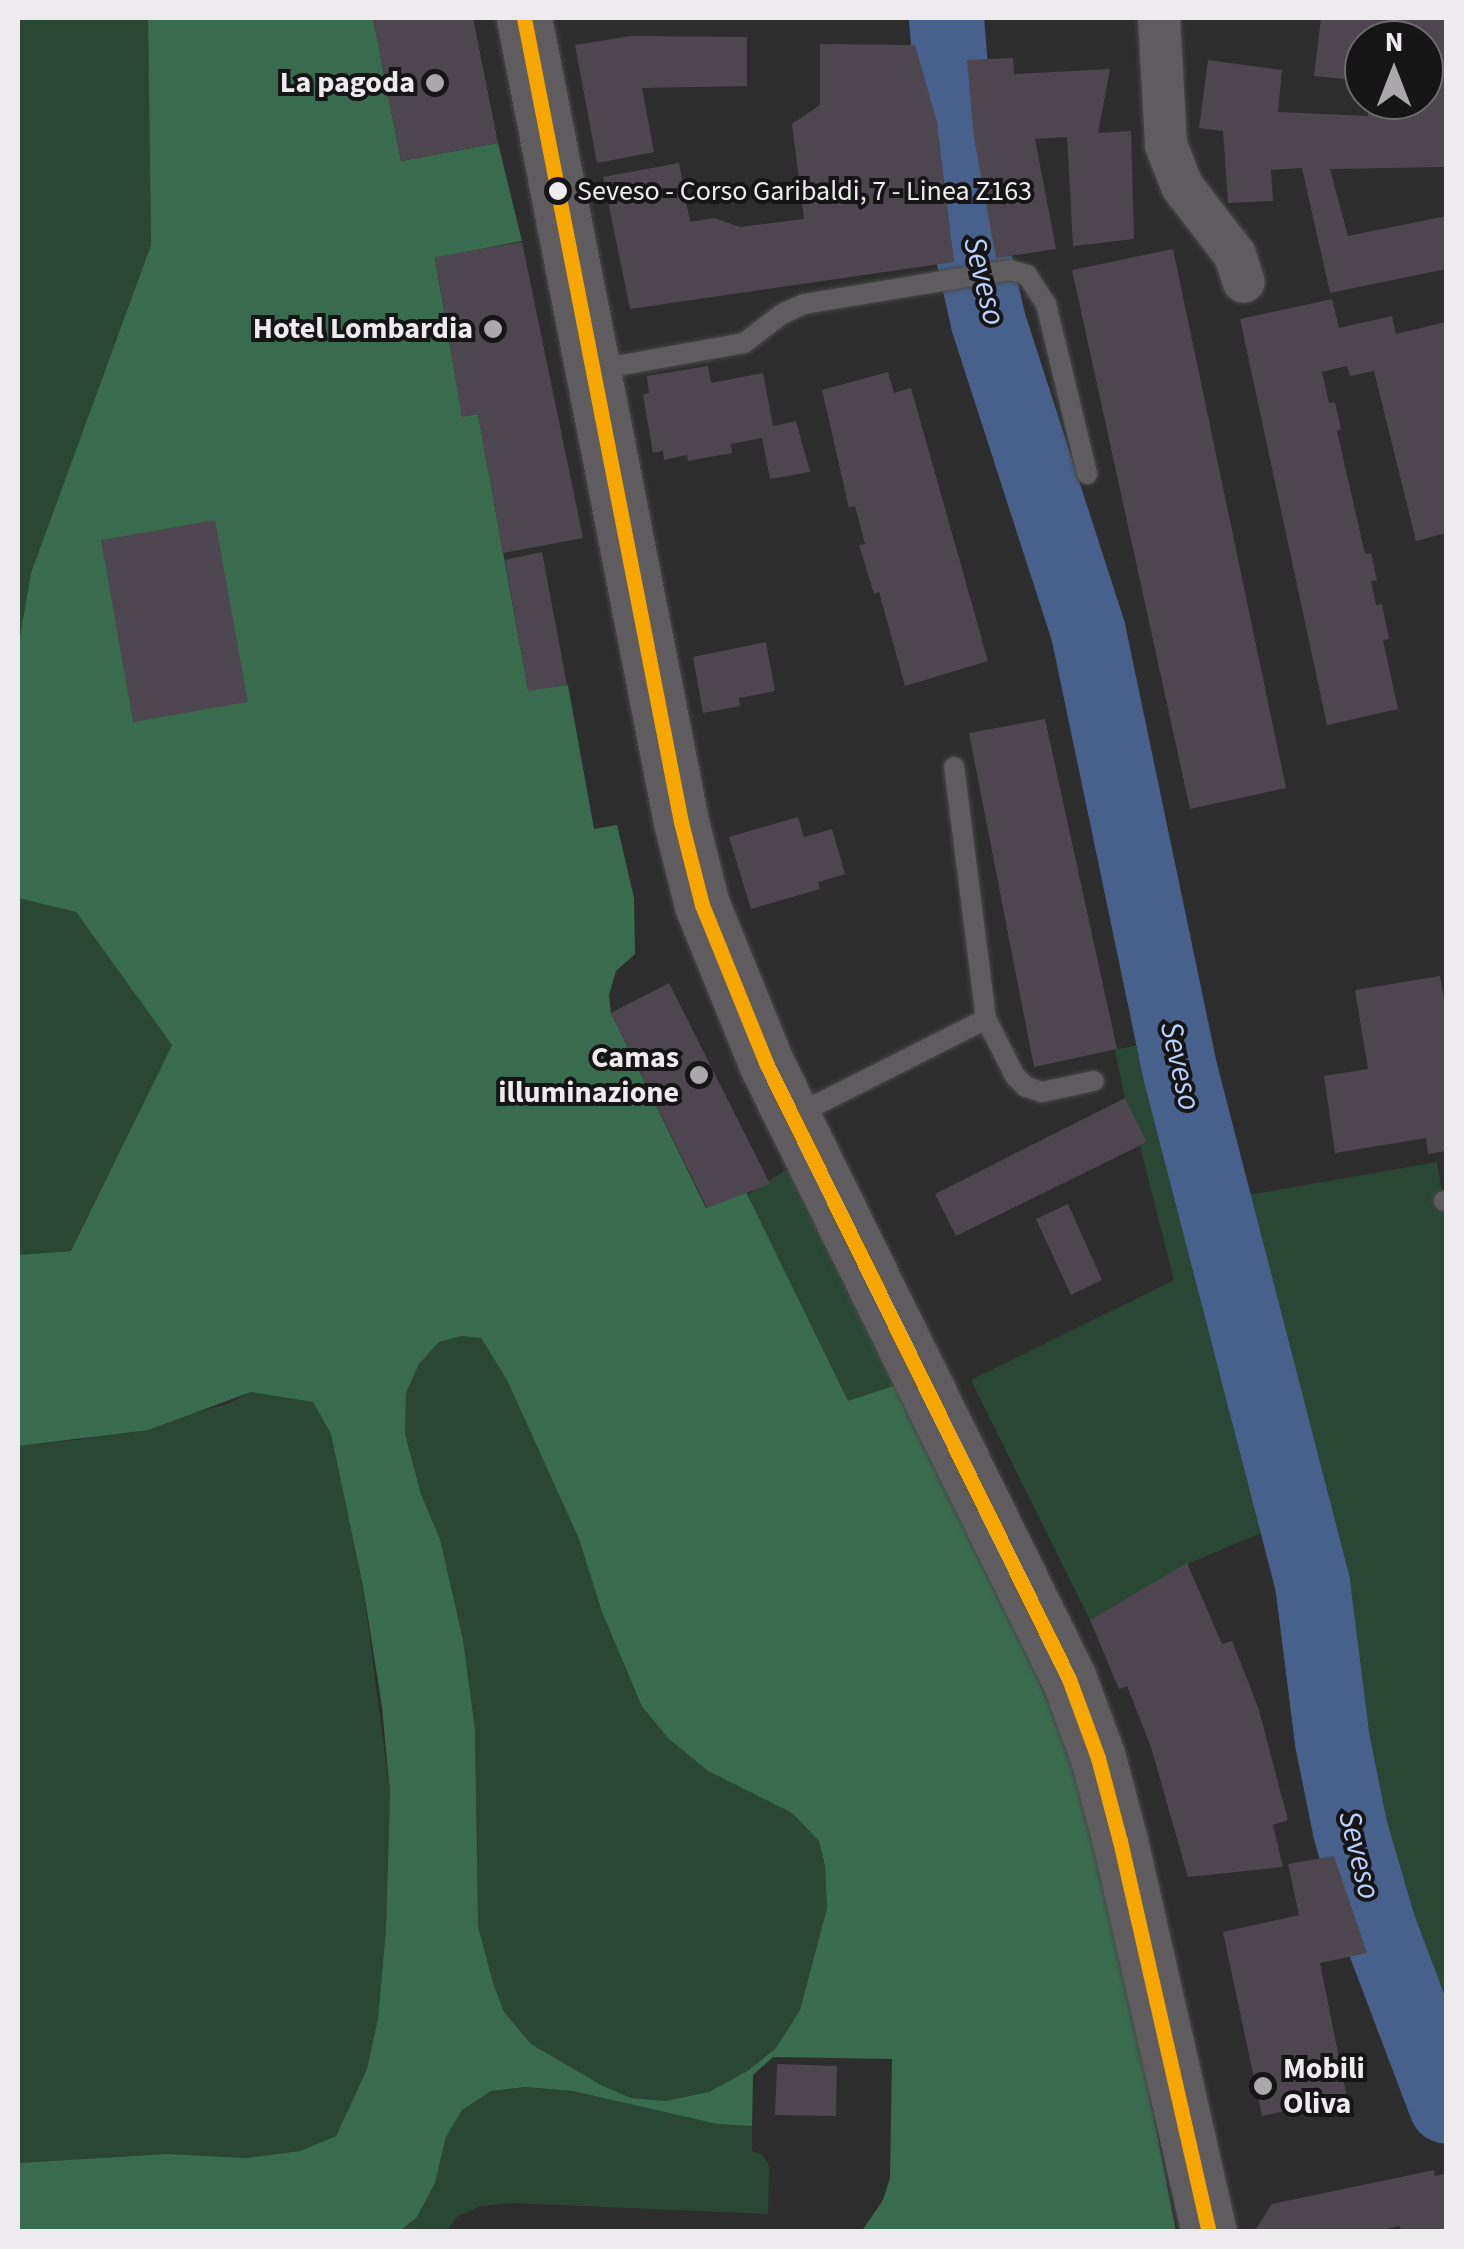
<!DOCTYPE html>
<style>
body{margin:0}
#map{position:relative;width:1464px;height:2249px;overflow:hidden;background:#2d2d2d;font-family:"Source Sans 3",sans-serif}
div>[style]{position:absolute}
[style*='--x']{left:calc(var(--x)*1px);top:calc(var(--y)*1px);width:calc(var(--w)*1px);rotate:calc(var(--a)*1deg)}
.green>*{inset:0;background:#2a4736}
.forest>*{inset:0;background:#396c4f}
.river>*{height:75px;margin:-37.5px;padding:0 37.5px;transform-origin:37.5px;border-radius:37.5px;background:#48608c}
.building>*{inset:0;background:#4d464f}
.roads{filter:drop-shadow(0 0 2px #494949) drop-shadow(0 0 2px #494949)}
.service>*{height:20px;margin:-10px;padding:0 10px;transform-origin:10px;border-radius:10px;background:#5e5c5e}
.minor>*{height:42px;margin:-21px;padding:0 21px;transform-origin:21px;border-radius:21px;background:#5e5c5e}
.secondary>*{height:55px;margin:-27.5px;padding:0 27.5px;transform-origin:27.5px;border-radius:27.5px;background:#5e5c5e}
.bus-1>*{height:15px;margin:-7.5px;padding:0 7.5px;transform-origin:7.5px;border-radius:7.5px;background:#f7a600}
.dots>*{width:28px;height:28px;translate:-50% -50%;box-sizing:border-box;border:5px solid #161516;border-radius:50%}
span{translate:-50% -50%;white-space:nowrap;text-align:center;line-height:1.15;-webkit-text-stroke:8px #161516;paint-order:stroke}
.bus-label{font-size:28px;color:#edebed}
.left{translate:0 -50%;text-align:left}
.poi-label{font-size:30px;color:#edebed;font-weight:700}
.right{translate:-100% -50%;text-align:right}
.water-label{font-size:32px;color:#b9d1fe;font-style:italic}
.frame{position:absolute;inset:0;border:20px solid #edebed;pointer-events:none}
.north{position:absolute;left:1344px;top:20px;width:100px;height:100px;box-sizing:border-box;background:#161516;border:2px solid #6c6b6c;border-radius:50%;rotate:0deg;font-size:28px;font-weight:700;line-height:40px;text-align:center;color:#edebed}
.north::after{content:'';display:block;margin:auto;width:35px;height:45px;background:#aaa8aa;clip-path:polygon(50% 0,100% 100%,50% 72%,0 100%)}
</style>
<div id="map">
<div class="green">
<div style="clip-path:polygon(18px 18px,148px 18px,151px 245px,31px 573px,18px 648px)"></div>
<div style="clip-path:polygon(18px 898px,76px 912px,172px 1045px,71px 1251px,18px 1255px)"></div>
<div style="clip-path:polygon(1146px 1043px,1273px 1528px,1187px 1564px,1090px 1620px,971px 1380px,1174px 1280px,1140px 1146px,1147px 1142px,1125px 1098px,1115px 1050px)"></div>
<div style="clip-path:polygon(1437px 1162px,1446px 1217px,1446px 2039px,1405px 1933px,1380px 1846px,1336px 1565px,1276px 1356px,1237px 1197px)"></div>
<div style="clip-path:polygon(789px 1168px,897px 1385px,848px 1402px,747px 1195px)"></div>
<div style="clip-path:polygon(461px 1336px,481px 1338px,507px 1380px,579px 1539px,602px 1612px,642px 1708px,669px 1739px,708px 1771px,792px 1813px,819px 1841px,825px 1866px,827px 1908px,800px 2010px,776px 2048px,749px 2070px,709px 2092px,665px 2101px,631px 2098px,601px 2085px,531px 2044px,504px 2012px,493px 1983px,478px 1926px,475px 1729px,463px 1640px,440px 1539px,421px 1494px,405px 1434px,406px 1393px,419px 1364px,439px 1342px)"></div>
<div style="clip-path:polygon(251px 1392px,313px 1402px,331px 1434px,363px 1586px,390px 1793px,386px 1929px,378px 2018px,367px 2069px,336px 2136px,300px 2151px,247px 2158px,167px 2154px,18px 2163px,18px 1446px,83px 1439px,225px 1405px)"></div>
<div style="clip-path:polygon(525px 2087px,573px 2091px,717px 2124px,752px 2126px,752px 2151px,763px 2155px,769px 2166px,768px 2214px,512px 2203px,481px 2206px,458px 2216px,446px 2231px,400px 2232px,417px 2217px,435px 2183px,446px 2137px,462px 2110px,491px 2091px)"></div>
</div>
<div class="forest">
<div style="clip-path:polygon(evenodd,148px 18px,373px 18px,401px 161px,498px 143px,522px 241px,435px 258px,462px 416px,478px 414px,528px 690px,568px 685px,594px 829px,617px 825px,634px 898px,635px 954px,616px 971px,609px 995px,611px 1013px,706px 1208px,746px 1192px,848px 1401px,897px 1385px,1020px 1635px,1074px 1764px,1130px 1996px,1176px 2231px,862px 2231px,883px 2200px,890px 2178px,892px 2059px,773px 2057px,753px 2075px,752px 2126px,717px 2124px,573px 2091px,525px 2087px,491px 2091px,462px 2110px,446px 2137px,435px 2183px,417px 2217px,400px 2231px,18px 2231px,18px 2163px,167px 2154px,247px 2158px,300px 2151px,336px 2136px,367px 2069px,378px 2018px,386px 1929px,390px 1793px,382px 1707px,363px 1586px,331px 1434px,313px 1402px,251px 1392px,148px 1430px,18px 1446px,18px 1255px,71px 1251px,172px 1045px,76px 912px,18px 898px,18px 648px,31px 573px,151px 245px,148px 18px,461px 1336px,481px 1338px,507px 1380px,579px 1539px,602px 1612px,642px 1707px,669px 1739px,708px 1771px,792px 1813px,819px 1841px,825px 1866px,827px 1908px,800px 2010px,776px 2048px,749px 2070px,709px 2092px,665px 2101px,631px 2098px,601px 2085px,531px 2044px,504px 2012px,493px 1983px,478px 1926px,475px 1729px,463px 1640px,440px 1539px,421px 1494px,405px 1434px,406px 1393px,419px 1364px,439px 1342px,461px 1336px)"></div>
</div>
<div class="river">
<div style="--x:946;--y:18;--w:137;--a:85.4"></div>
<div style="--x:957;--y:155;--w:97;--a:81.1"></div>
<div style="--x:972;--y:251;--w:73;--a:77.3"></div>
<div style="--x:988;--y:322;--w:326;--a:72.1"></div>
<div style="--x:1088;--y:632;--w:454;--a:78.2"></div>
<div style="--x:1181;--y:1076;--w:524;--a:75.51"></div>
<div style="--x:1312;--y:1583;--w:159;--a:82.8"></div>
<div style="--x:1332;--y:1741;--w:91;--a:78.6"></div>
<div style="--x:1350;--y:1830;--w:100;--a:73.7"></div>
<div style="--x:1378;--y:1926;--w:192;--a:69.3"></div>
</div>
<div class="building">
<div style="clip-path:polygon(373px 18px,473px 18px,498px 143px,401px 161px)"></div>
<div style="clip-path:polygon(1321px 18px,1446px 20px,1446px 167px,1330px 169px,1348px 236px,1446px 216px,1446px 269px,1330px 293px,1302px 168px,1271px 170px,1273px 201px,1228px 203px,1223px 131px,1199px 128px,1208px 60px,1282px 70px,1278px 112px,1368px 116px,1369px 100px,1424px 100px,1424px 40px,1364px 40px,1364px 81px,1314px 76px)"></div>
<div style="clip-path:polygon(631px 36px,747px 37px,747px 86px,642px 88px,654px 152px,597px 163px,575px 45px)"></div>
<div style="clip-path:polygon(820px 44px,915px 45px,937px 122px,954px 262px,630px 309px,603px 177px,679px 163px,690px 222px,714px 218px,740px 227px,804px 219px,792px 124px,820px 105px)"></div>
<div style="clip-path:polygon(1013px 58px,1014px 74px,1110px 69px,1098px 133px,1131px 131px,1134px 239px,1073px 246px,1067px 137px,1035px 139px,1056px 249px,996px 258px,974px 138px,967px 60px)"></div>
<div style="clip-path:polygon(522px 242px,583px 538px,503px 553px,478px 414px,462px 417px,435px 257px)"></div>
<div style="clip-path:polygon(1173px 249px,1286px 788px,1190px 809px,1072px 270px)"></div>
<div style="clip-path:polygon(1332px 299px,1339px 328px,1392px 316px,1396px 334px,1446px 322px,1446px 533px,1416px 541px,1374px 371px,1350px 376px,1347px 366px,1322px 372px,1329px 403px,1335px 402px,1341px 429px,1337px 431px,1365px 554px,1371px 553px,1377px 580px,1371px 581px,1376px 605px,1382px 604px,1389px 639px,1383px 640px,1398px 709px,1327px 725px,1240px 319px)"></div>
<div style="clip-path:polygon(708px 366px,711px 383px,763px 373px,773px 426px,796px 421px,810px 472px,770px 479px,762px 438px,731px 444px,732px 453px,688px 461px,687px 455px,664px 460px,663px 451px,653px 453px,643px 395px,649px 393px,647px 376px)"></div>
<div style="clip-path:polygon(888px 372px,894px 393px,911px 388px,988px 661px,905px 686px,879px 592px,874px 594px,859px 545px,865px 544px,855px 506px,849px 508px,822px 390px)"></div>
<div style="clip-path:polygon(215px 520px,248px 702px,133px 722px,101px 540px)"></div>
<div style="clip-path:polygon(542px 552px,567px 685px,528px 691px,505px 560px)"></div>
<div style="clip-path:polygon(766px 642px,775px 691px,739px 698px,740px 706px,703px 713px,693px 657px)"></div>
<div style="clip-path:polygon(1045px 719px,1117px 1049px,1034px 1067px,969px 733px)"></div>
<div style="clip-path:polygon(798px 817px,804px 837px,832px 829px,845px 874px,818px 882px,820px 889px,751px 909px,729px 837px)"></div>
<div style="clip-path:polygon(1440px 976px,1446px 1012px,1446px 1151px,1428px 1154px,1426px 1138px,1335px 1153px,1324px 1076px,1368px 1069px,1355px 990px)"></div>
<div style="clip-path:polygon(669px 983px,770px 1184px,707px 1208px,611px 1013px)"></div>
<div style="clip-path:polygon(1125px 1098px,1147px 1142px,956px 1236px,935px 1194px)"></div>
<div style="clip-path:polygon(1068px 1204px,1102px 1280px,1071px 1295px,1036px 1219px)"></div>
<div style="clip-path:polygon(1187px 1563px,1222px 1644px,1232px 1641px,1258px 1707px,1288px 1820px,1273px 1825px,1283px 1867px,1188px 1877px,1151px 1747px,1127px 1686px,1119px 1689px,1090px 1620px)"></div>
<div style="clip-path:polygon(1334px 1856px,1367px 1953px,1320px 1963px,1347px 2098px,1262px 2116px,1223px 1932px,1299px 1915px,1288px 1864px)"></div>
<div style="clip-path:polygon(777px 2064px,837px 2066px,836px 2116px,775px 2115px)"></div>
<div style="clip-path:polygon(1434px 2170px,1435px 2176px,1446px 2174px,1446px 2232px,1403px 2232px,1399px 2226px,1372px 2232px,1254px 2232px,1272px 2204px)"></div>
</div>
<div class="roads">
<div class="service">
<div style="--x:594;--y:370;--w:152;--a:-10.2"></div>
<div style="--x:744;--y:343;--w:48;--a:-37.3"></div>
<div style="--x:782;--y:314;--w:24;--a:-24"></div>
<div style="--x:804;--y:304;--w:209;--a:-9.4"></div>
<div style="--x:1010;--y:270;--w:18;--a:16"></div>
<div style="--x:1027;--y:275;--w:35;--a:57"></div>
<div style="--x:1046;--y:304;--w:175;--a:76.4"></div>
<div style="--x:986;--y:1019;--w:64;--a:63"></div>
<div style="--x:1015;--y:1076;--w:16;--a:45"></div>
<div style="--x:1026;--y:1087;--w:17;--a:17"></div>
<div style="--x:1042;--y:1092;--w:53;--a:-11.9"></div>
<div style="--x:794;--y:1116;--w:215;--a:-26.8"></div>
<div style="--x:986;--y:1019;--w:254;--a:-97.2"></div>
<div style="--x:1444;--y:1201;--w:2;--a:0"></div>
</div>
<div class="minor">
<div style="--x:1159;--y:18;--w:127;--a:86.8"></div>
<div style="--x:1166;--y:145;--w:44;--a:68.7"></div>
<div style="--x:1182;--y:186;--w:87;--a:52.5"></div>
<div style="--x:1235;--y:255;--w:28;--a:72"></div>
</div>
<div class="secondary">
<div style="--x:524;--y:18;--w:819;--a:78.95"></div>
<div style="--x:681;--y:822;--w:86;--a:75.8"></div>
<div style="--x:702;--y:905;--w:173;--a:67.9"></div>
<div style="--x:767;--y:1065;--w:684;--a:63.81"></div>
<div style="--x:1069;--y:1679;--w:84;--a:69.8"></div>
<div style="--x:1098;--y:1758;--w:86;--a:75.2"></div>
<div style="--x:1120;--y:1841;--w:401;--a:77.2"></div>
</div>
</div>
<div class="bus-1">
<div style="--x:524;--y:18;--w:819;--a:78.95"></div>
<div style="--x:681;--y:822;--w:86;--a:75.8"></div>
<div style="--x:702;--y:905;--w:173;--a:67.9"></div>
<div style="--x:767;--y:1065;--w:684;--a:63.81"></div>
<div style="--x:1069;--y:1679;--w:84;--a:69.8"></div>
<div style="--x:1098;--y:1758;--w:86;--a:75.2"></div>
<div style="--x:1120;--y:1841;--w:401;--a:77.2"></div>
</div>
<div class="dots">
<div style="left:435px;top:83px;background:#aaa8aa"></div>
<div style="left:558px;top:191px;background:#edebed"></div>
<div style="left:493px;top:329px;background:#aaa8aa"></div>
<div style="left:699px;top:1075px;background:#aaa8aa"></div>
<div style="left:1263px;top:2086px;background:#aaa8aa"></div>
</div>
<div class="bus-label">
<span class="left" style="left:577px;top:191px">Seveso - Corso Garibaldi, 7 - Linea Z163</span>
</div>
<div class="poi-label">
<span class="right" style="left:415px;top:83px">La pagoda</span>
<span class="right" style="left:473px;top:329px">Hotel Lombardia</span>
<span class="right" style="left:679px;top:1075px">Camas<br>illuminazione</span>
<span class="left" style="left:1283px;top:2086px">Mobili<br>Oliva</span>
</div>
<div class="water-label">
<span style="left:984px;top:281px;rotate:76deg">Seveso</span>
<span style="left:1180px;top:1066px;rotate:77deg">Seveso</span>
<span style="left:1359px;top:1855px;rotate:76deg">Seveso</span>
</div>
<div class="frame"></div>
<div class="north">N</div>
</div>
